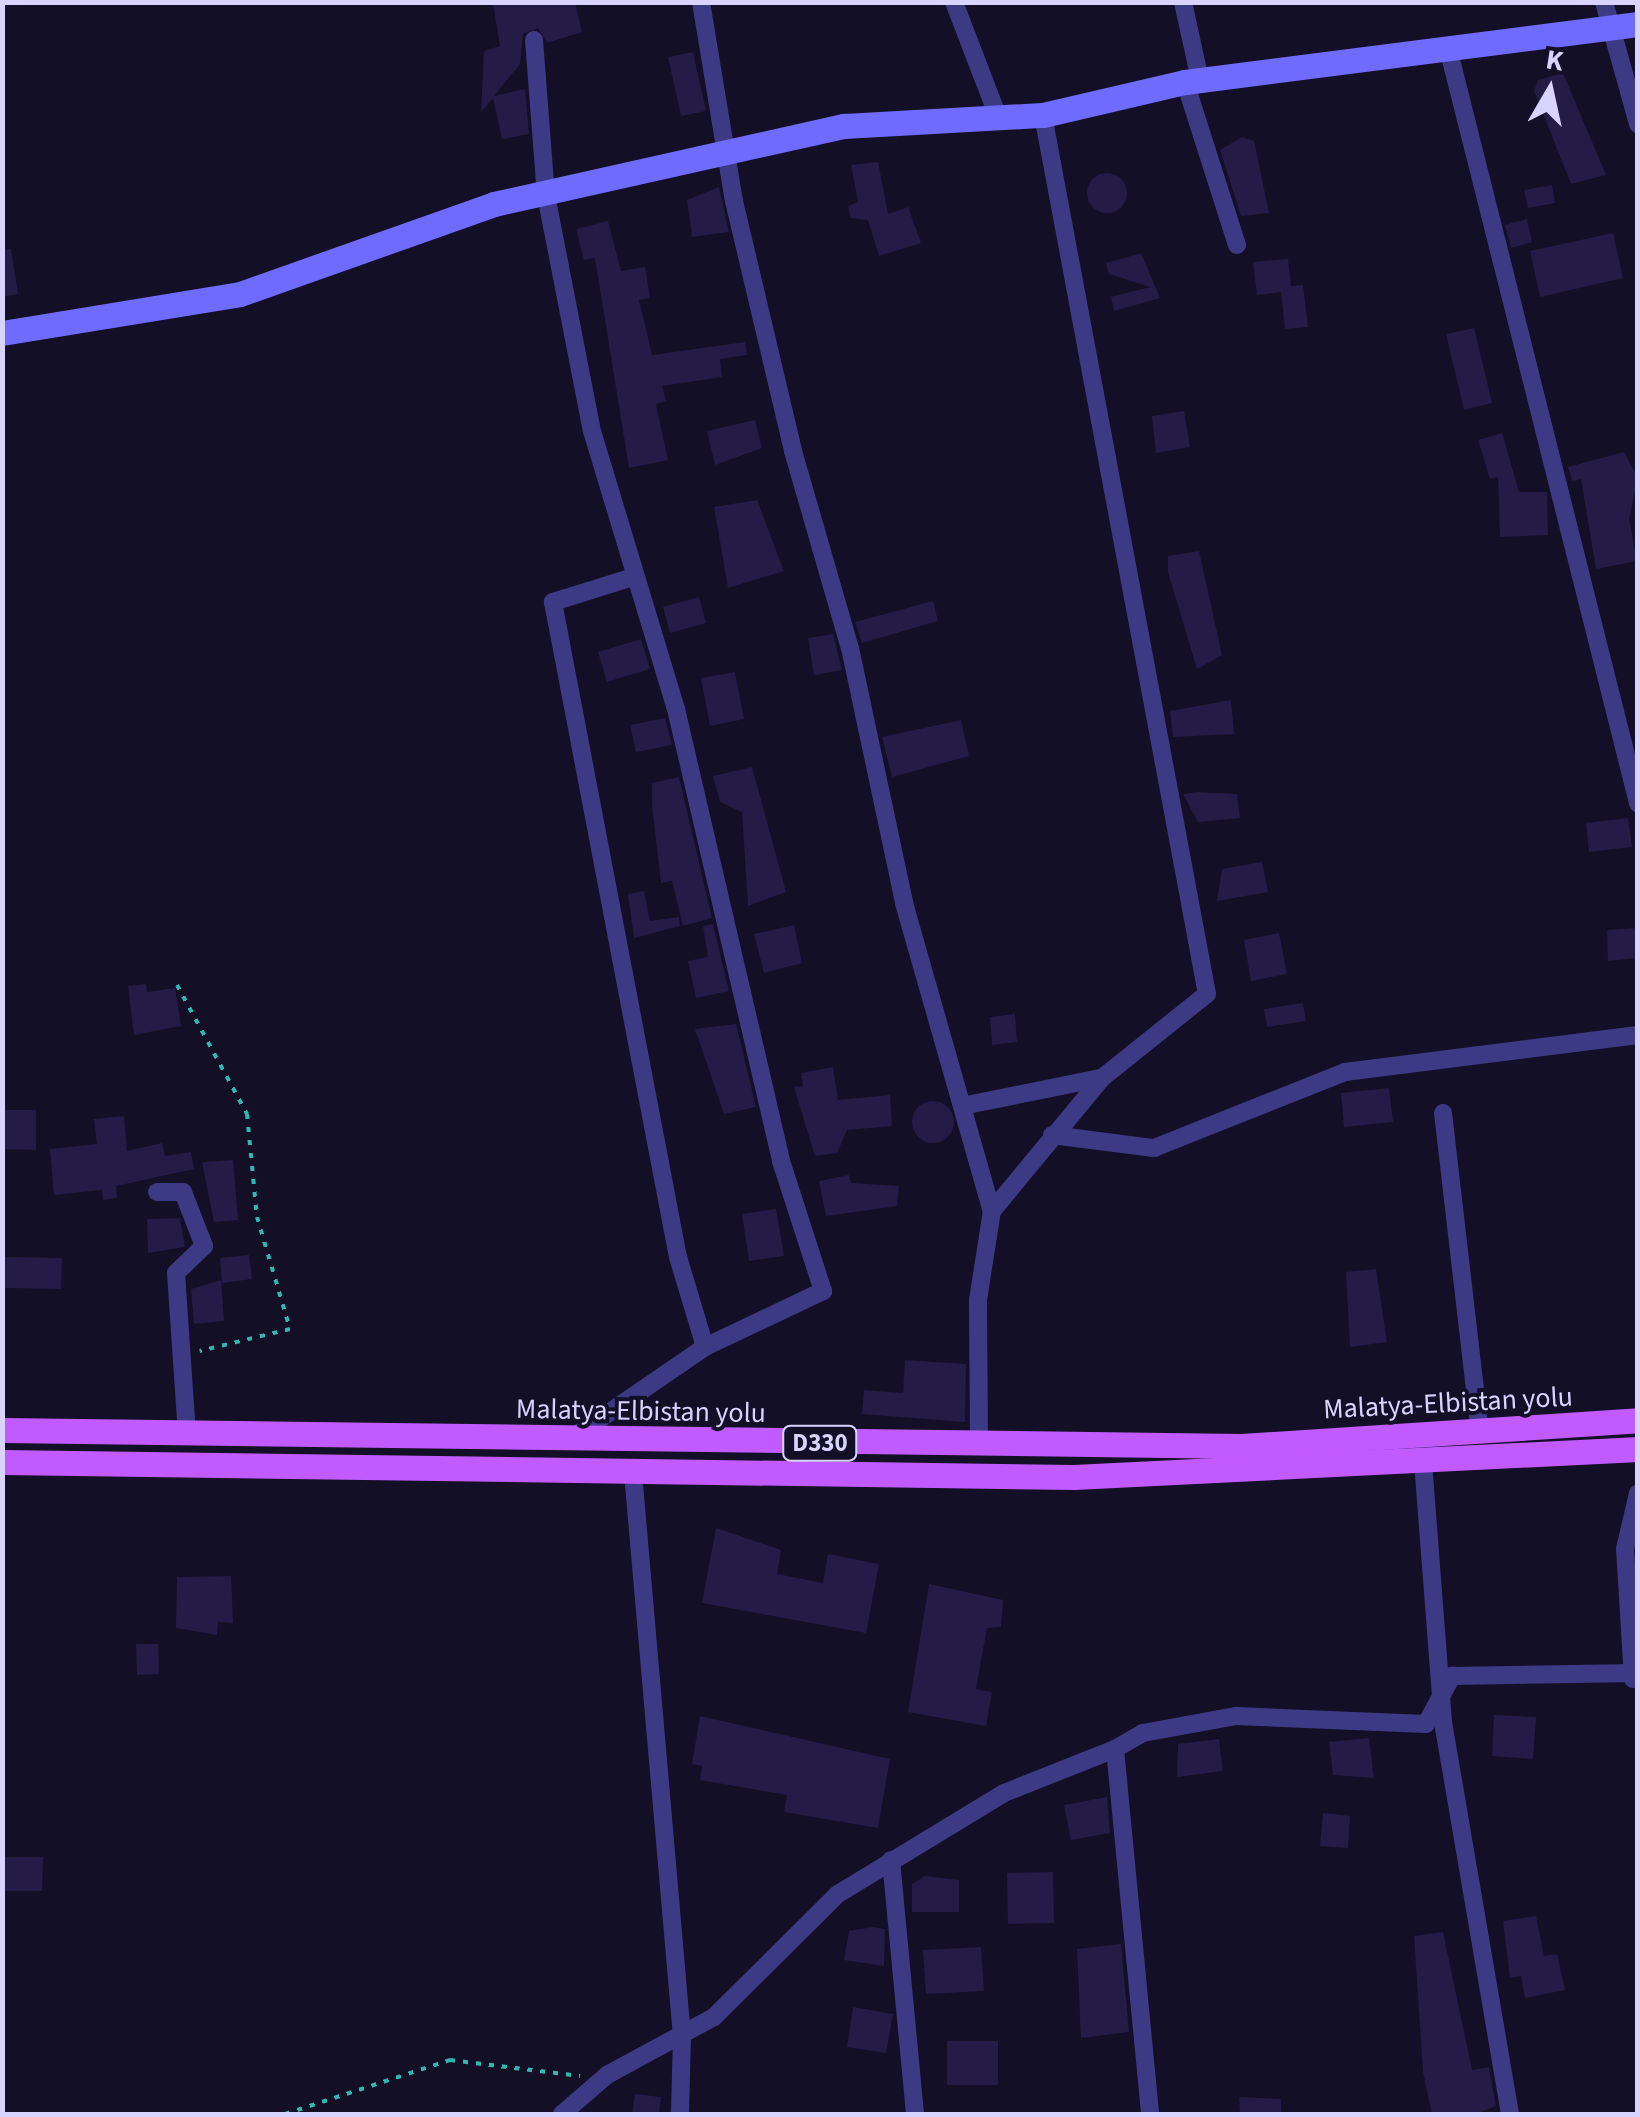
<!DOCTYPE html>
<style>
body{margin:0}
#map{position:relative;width:1640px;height:2117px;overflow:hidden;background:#130f26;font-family:"Source Sans 3",sans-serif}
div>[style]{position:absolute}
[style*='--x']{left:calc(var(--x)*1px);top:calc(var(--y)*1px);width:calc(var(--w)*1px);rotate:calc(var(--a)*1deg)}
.building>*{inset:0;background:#241b47}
.round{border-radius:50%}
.path>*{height:4px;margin-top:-2px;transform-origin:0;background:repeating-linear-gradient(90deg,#2fb8b0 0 5px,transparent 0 13px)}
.street>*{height:18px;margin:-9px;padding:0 9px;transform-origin:9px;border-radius:9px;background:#3d3a85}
.secondary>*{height:25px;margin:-12.5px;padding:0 12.5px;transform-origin:12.5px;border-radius:12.5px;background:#6f6bff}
.primary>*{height:25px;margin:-12.5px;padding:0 12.5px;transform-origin:12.5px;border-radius:12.5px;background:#c25bff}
span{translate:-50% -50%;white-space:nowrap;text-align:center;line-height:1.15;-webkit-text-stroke:8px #130f26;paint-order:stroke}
.shield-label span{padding:2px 8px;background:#130f26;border:2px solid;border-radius:8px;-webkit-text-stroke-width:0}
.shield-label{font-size:25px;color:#d9d4ff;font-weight:700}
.street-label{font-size:28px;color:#d9d4ff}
.frame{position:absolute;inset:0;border:5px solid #d9d4ff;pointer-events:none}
.north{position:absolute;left:1500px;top:40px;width:100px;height:100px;-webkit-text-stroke:8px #130f26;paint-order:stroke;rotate:9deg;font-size:28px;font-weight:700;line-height:40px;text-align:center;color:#d9d4ff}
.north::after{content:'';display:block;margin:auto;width:35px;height:45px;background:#d9d4ff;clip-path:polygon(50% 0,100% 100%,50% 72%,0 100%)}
</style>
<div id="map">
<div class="building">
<div style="clip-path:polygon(575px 2px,582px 32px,547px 43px,538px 28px,523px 34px,520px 64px,494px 96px,525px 89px,529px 134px,502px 139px,493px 98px,481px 112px,484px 51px,500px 46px,493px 4px)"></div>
<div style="clip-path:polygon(693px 52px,706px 111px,681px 116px,668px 57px)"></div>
<div style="clip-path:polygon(1563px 73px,1606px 175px,1571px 184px,1534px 91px,1538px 80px)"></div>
<div style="clip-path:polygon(1242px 137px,1254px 141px,1269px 213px,1241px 216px,1220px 150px)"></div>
<div style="clip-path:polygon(878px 162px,888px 214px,908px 207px,921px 243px,879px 256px,868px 220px,851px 218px,848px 206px,858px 202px,851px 165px)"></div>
<div class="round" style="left:1087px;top:173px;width:40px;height:40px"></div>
<div style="clip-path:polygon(1552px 185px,1555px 203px,1528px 208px,1524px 190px)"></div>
<div style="clip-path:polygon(719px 187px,729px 232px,692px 237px,687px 200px)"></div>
<div style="clip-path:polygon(1527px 219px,1532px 242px,1511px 248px,1505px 225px)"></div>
<div style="clip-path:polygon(608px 221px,621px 271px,645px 267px,650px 298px,639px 300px,652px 355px,745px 342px,747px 355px,720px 359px,722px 377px,662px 386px,666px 401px,656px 404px,668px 460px,629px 468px,595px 258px,584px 260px,576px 229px)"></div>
<div style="clip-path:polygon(1613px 233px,1623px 278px,1540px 297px,1530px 251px)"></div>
<div style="clip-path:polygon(11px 249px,18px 294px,2px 297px,2px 250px)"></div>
<div style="clip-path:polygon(1141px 253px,1160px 298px,1114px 311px,1111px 297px,1150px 287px,1109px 274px,1106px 263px)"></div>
<div style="clip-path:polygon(1288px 259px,1291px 286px,1303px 285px,1308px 327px,1285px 329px,1281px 292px,1257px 295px,1253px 262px)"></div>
<div style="clip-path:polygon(1474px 328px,1492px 403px,1464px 410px,1446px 334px)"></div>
<div style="clip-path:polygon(1184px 411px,1190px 447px,1156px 453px,1152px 416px)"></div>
<div style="clip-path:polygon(755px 420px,762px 448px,715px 465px,707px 431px)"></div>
<div style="clip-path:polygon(1502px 433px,1519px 492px,1547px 492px,1548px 535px,1500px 537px,1498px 477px,1490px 479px,1478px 440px)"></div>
<div style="clip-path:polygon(1624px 452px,1638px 478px,1629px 519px,1637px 561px,1596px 569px,1581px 479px,1572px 481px,1568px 467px)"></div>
<div style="clip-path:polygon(757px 500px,784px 571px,728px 588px,714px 507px)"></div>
<div style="clip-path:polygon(1199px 551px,1222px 655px,1197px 669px,1168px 572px,1168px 556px)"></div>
<div style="clip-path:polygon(699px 597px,706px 623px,670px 633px,663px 607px)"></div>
<div style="clip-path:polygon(933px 601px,938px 621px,862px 643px,855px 622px)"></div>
<div style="clip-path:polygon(833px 634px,842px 670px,814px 675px,808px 638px)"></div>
<div style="clip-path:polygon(641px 639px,650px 669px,607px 682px,598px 652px)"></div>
<div style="clip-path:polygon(735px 672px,744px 719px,710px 726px,701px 678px)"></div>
<div style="clip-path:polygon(1231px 700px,1234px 734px,1173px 737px,1170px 711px)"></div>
<div style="clip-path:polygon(665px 718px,672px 745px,636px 752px,630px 725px)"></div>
<div style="clip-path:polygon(961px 720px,969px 756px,892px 777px,882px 737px)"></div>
<div style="clip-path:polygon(752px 767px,786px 892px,748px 906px,742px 812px,720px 802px,713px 776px)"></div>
<div style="clip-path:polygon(679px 777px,712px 918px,683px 926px,672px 881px,661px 883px,652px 805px,652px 783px)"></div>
<div style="clip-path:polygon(1197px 792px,1237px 794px,1240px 818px,1198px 822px,1183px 794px)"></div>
<div style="clip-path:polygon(1628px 818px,1632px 847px,1589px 852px,1586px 823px)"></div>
<div style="clip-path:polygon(1262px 862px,1268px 892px,1217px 901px,1222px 869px)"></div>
<div style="clip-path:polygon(644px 891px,650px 921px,679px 917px,680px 926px,634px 938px,628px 894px)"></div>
<div style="clip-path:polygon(713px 924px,729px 991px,696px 998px,688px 961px,708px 957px,703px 926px)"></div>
<div style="clip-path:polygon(794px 925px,802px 963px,764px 973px,754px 934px)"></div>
<div style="clip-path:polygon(1638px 928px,1638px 958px,1608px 961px,1607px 930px)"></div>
<div style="clip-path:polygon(1279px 933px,1287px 974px,1251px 981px,1244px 940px)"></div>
<div style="clip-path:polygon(146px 984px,147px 992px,175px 988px,181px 1026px,134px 1035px,128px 986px)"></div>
<div style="clip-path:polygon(1303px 1003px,1306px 1021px,1267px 1027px,1264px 1009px)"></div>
<div style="clip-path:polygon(1015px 1014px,1017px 1042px,992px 1045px,990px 1017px)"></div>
<div style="clip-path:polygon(736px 1024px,756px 1107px,724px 1114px,695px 1029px)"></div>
<div style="clip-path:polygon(833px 1067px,838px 1100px,890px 1095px,892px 1126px,847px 1130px,837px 1153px,815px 1156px,794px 1087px,803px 1086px,801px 1073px)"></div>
<div style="clip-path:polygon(1389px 1088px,1393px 1122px,1344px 1127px,1341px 1093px)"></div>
<div class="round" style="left:912px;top:1101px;width:42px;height:42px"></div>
<div style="clip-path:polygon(2px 1110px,36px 1110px,36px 1150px,2px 1149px)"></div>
<div style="clip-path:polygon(124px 1116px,127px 1151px,162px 1143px,165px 1156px,191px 1152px,194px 1169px,116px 1186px,117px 1198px,103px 1200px,102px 1190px,54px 1195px,50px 1149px,97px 1144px,94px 1119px)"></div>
<div style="clip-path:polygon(233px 1160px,238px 1220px,214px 1222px,202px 1162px)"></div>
<div style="clip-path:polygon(849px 1175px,851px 1183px,899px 1186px,897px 1206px,826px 1216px,819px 1181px)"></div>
<div style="clip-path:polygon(776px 1209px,784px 1256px,749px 1261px,742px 1214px)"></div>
<div style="clip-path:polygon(180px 1218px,185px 1247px,148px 1253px,147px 1219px)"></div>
<div style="clip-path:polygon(249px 1255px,252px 1279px,222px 1283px,220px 1258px)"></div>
<div style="clip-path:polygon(5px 1257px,62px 1258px,61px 1289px,4px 1288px)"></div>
<div style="clip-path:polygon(1376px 1269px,1387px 1342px,1350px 1347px,1346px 1272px)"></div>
<div style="clip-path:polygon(221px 1280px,224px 1321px,194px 1324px,191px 1289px)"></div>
<div style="clip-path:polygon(905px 1360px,966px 1364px,965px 1422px,862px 1414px,864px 1390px,903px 1393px)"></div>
<div style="clip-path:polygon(716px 1528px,781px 1550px,777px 1574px,823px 1583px,828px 1554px,879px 1564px,866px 1633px,702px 1603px)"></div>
<div style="clip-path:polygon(231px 1576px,233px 1623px,218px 1622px,217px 1635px,176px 1628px,177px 1577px)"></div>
<div style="clip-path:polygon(929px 1584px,1003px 1600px,1001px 1627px,987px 1628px,976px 1689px,992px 1692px,986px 1726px,908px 1712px)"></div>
<div style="clip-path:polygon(136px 1644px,158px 1644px,159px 1674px,137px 1675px)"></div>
<div style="clip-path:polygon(1494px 1715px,1536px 1717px,1533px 1759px,1492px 1756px)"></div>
<div style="clip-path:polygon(700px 1716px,890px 1759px,878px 1828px,784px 1812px,787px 1795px,700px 1780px,702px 1766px,692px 1764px)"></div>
<div style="clip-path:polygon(1369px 1738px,1374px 1778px,1333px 1775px,1329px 1742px)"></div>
<div style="clip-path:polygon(1219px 1739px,1223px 1771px,1177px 1777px,1178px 1744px)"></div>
<div style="clip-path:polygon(1107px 1797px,1110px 1833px,1071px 1840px,1064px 1805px)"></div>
<div style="clip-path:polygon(1323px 1813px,1350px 1816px,1348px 1848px,1320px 1846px)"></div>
<div style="clip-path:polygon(2px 1857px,43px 1857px,42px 1891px,2px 1891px)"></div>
<div style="clip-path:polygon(1053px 1872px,1054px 1923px,1008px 1924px,1007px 1873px)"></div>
<div style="clip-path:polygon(925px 1876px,959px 1880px,959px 1912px,912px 1912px,912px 1884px)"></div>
<div style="clip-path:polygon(1536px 1916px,1544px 1956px,1557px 1954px,1565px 1990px,1525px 1998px,1521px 1976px,1510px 1978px,1503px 1921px)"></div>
<div style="clip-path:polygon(873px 1927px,885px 1929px,884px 1966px,844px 1960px,849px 1931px)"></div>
<div style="clip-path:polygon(1443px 1932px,1472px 2070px,1489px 2067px,1496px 2106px,1476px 2114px,1432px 2114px,1423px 2072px,1414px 1936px)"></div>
<div style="clip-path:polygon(1121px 1944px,1129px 2032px,1081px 2038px,1077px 1949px)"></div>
<div style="clip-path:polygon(981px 1947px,984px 1991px,926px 1994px,923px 1950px)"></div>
<div style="clip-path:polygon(853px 2007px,893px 2014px,886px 2053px,847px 2047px)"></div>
<div style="clip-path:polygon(947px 2041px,998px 2041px,998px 2085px,947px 2085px)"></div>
<div style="clip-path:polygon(635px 2094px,661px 2097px,659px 2114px,632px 2114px)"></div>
<div style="clip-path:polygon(1239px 2097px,1281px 2099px,1281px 2114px,1240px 2114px)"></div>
</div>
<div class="path">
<div style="--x:177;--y:985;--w:147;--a:61.5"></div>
<div style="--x:247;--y:1114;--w:103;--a:84.5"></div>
<div style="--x:257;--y:1217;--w:117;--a:73.6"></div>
<div style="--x:290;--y:1329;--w:93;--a:166.3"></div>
<div style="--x:285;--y:2114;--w:174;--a:-18.1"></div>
<div style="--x:450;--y:2060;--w:131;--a:7"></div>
</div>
<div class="street">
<div style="--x:701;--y:2;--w:202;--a:80.6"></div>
<div style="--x:734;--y:201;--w:257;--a:76.7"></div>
<div style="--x:793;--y:451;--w:205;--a:73.9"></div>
<div style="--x:850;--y:648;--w:261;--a:78"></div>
<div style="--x:904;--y:903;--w:320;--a:74.1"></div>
<div style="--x:954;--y:2;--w:125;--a:69"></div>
<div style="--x:1183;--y:2;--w:80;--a:77.7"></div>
<div style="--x:1604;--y:2;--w:127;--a:74.4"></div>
<div style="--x:534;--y:40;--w:155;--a:85.6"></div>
<div style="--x:546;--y:195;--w:240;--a:79"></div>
<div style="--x:592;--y:431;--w:290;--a:73.2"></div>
<div style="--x:676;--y:709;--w:464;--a:76.9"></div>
<div style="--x:781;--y:1161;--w:137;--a:72.1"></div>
<div style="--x:823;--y:1291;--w:131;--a:154.6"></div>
<div style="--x:705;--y:1347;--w:161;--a:145.6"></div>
<div style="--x:1448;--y:48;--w:779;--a:75.87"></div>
<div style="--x:1185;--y:82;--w:171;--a:72.3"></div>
<div style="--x:630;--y:578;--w:81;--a:162.7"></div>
<div style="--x:553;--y:602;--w:667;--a:79.2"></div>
<div style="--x:678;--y:1257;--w:94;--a:73.3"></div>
<div style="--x:967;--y:1105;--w:137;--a:-11.4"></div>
<div style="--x:1443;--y:1113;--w:320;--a:83.4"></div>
<div style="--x:1052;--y:1135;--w:103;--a:7.3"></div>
<div style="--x:1154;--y:1148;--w:206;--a:-21.7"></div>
<div style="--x:1345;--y:1072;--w:295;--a:-7.2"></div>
<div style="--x:157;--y:1192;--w:26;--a:0"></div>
<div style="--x:183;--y:1192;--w:58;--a:68.7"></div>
<div style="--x:204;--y:1246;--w:39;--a:136"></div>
<div style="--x:176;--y:1273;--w:160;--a:86.1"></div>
<div style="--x:979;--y:1446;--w:146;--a:-90.4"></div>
<div style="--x:978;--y:1300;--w:90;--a:-81.1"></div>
<div style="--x:992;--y:1211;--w:173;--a:-50.4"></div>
<div style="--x:1102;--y:1078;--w:134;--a:-38.7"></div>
<div style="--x:1207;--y:994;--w:894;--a:-100.57"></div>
<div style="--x:1423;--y:1462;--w:261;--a:85.6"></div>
<div style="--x:1443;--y:1722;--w:398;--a:80.3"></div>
<div style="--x:633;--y:1473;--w:565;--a:85.03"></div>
<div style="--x:682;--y:2036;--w:78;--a:91.5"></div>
<div style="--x:1633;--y:1679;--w:130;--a:-93.5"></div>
<div style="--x:1625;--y:1549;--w:57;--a:-76.9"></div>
<div style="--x:1115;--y:1749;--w:32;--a:-30"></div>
<div style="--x:1143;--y:1733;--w:95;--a:-10.4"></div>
<div style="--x:1236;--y:1716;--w:190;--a:2.4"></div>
<div style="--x:1426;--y:1724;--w:55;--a:-61.6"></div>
<div style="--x:1452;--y:1676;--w:186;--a:-0.9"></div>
<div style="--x:891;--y:1860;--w:255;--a:84.6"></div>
<div style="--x:562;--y:2114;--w:60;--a:-40.9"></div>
<div style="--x:607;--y:2075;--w:122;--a:-28.5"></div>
<div style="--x:714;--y:2017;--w:175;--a:-44.8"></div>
<div style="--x:838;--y:1894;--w:194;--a:-31.3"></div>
<div style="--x:1004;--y:1793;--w:119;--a:-21.6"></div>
<div style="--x:1115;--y:1749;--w:367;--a:84.5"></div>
</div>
<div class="secondary">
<div style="--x:2;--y:333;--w:241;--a:-9.3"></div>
<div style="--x:240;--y:294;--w:269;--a:-19.5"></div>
<div style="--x:494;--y:204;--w:359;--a:-12.6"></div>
<div style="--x:844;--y:126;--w:199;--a:-3.2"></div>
<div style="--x:1043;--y:115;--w:146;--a:-13.1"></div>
<div style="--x:1185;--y:82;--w:457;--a:-7.3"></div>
</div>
<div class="primary">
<div style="--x:2;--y:1430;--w:1239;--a:0.74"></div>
<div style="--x:1241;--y:1446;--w:398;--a:-3.7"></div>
<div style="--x:2;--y:1462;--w:1072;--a:0.8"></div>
<div style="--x:1074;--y:1477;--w:565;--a:-2.84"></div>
</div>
<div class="shield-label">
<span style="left:820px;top:1443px">D330</span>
</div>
<div class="street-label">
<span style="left:1448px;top:1403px;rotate:-3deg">Malatya-Elbistan yolu</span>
<span style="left:641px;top:1411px;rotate:1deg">Malatya-Elbistan yolu</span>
</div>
<div class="frame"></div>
<div class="north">K</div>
</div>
